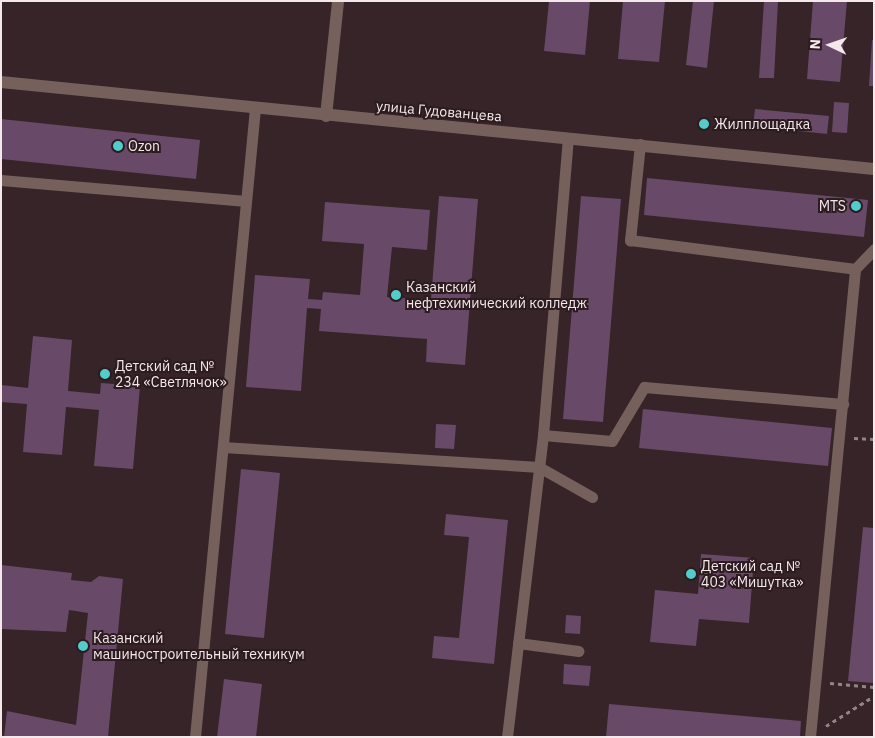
<!DOCTYPE html>
<meta charset="utf-8">
<style>
body{margin:0}
#map{position:relative;width:875px;height:738px;overflow:hidden;background:#362429;font-family:"IBM Plex Sans",sans-serif}
div>[style]{position:absolute}
[style*='--x']{left:calc(var(--x)*1px);top:calc(var(--y)*1px);width:calc(var(--w)*1px);rotate:calc(var(--a)*1deg)}
.building>*{inset:0;background:#684967}
.path>*{height:3px;margin-top:-1.5px;transform-origin:0;background:repeating-linear-gradient(90deg,#928387 0 4px,transparent 0 8px)}
.service>*{height:11px;margin:-5.5px;padding:0 5.5px;transform-origin:5.5px;border-radius:5.5px;background:#75605b}
.minor>*{height:12px;margin:-6px;padding:0 6px;transform-origin:6px;border-radius:6px;background:#75605b}
.tertiary>*{height:12px;margin:-6px;padding:0 6px;transform-origin:6px;border-radius:6px;background:#75605b}
.dots>*{width:14px;height:14px;translate:-50% -50%;box-sizing:border-box;border:2px solid #2c1b1f;border-radius:50%}
span{translate:-50% -50%;white-space:nowrap;text-align:center;line-height:1.15;-webkit-text-stroke:4px #2c1b1f;paint-order:stroke}
.street-label{font-size:14px;color:#f4e8eb}
.poi-label{font-size:14px;color:#f4e8eb}
.left{translate:0 -50%;text-align:left}
.right{translate:-100% -50%;text-align:right}
.frame{position:absolute;inset:0;border:2px solid #f4e8eb;pointer-events:none}
.north{position:absolute;left:805px;top:20px;width:50px;height:50px;-webkit-text-stroke:4px #2c1b1f;paint-order:stroke;rotate:273deg;font-size:14px;font-weight:700;line-height:20px;text-align:center;color:#f4e8eb}
.north::after{content:'';display:block;margin:auto;width:18px;height:22px;background:#f4e8eb;clip-path:polygon(50% 0,100% 100%,50% 72%,0 100%)}
</style>
<div id="map">
<div class="building">
<div style="clip-path:polygon(549px 1px,590px 1px,585px 55px,544px 51px)"></div>
<div style="clip-path:polygon(623px 1px,665px 1px,659px 62px,618px 59px)"></div>
<div style="clip-path:polygon(693px 1px,714px 1px,707px 68px,686px 65px)"></div>
<div style="clip-path:polygon(764px 1px,778px 1px,774px 78px,759px 78px)"></div>
<div style="clip-path:polygon(813px 1px,847px 1px,840px 82px,807px 79px)"></div>
<div style="clip-path:polygon(872px 40px,874px 40px,874px 86px,869px 86px)"></div>
<div style="clip-path:polygon(834px 102px,849px 103px,847px 133px,832px 132px)"></div>
<div style="clip-path:polygon(755px 109px,829px 116px,827px 134px,753px 126px)"></div>
<div style="clip-path:polygon(1px 119px,200px 140px,196px 179px,1px 159px)"></div>
<div style="clip-path:polygon(647px 178px,868px 200px,864px 237px,644px 215px)"></div>
<div style="clip-path:polygon(439px 196px,478px 199px,465px 365px,426px 362px,427px 339px,319px 331px,321px 309px,307px 308px,301px 391px,246px 387px,255px 275px,310px 279px,308px 299px,322px 300px,323px 292px,360px 295px,364px 244px,322px 241px,325px 202px,430px 210px,427px 250px,392px 247px,387px 297px,431px 300px)"></div>
<div style="clip-path:polygon(581px 196px,621px 199px,603px 422px,563px 419px)"></div>
<div style="clip-path:polygon(33px 336px,72px 340px,68px 391px,100px 394px,101px 383px,140px 386px,133px 469px,94px 466px,99px 410px,66px 407px,62px 455px,23px 452px,27px 404px,1px 402px,1px 385px,28px 388px)"></div>
<div style="clip-path:polygon(643px 409px,832px 428px,828px 466px,639px 448px)"></div>
<div style="clip-path:polygon(436px 424px,456px 425px,454px 449px,435px 448px)"></div>
<div style="clip-path:polygon(241px 469px,280px 473px,264px 638px,225px 634px)"></div>
<div style="clip-path:polygon(446px 514px,508px 520px,494px 664px,432px 658px,434px 636px,459px 638px,469px 537px,444px 535px)"></div>
<div style="clip-path:polygon(863px 527px,874px 528px,874px 683px,848px 681px)"></div>
<div style="clip-path:polygon(701px 554px,754px 558px,749px 623px,699px 619px,696px 646px,650px 642px,655px 590px,698px 594px)"></div>
<div style="clip-path:polygon(1px 565px,72px 573px,71px 580px,91px 582px,99px 576px,123px 579px,108px 737px,4px 737px,7px 711px,76px 725px,88px 613px,69px 610px,66px 632px,1px 629px)"></div>
<div style="clip-path:polygon(566px 615px,581px 616px,580px 634px,565px 633px)"></div>
<div style="clip-path:polygon(564px 664px,591px 666px,589px 686px,563px 684px)"></div>
<div style="clip-path:polygon(224px 679px,262px 684px,256px 737px,217px 737px)"></div>
<div style="clip-path:polygon(609px 704px,801px 721px,800px 737px,606px 737px)"></div>
</div>
<div class="path">
<div style="--x:854;--y:438;--w:20;--a:3"></div>
<div style="--x:830;--y:683;--w:44;--a:5.2"></div>
<div style="--x:826;--y:726;--w:57;--a:-32"></div>
</div>
<div class="service">
<div style="--x:640;--y:144;--w:97;--a:95.9"></div>
<div style="--x:630;--y:240;--w:227;--a:7.3"></div>
<div style="--x:1;--y:180;--w:246;--a:4.9"></div>
<div style="--x:543;--y:435;--w:69;--a:5"></div>
<div style="--x:612;--y:441;--w:63;--a:-59.3"></div>
<div style="--x:644;--y:387;--w:200;--a:4.9"></div>
<div style="--x:223;--y:447;--w:317;--a:3.6"></div>
<div style="--x:539;--y:467;--w:61;--a:29.5"></div>
<div style="--x:518;--y:643;--w:61;--a:7.6"></div>
<div style="--x:195;--y:737;--w:632;--a:-84.55"></div>
<div style="--x:507;--y:737;--w:304;--a:-83.2"></div>
<div style="--x:543;--y:435;--w:298;--a:-85.2"></div>
<div style="--x:810;--y:737;--w:470;--a:-84.5"></div>
<div style="--x:855;--y:269;--w:28;--a:-46"></div>
</div>
<div class="minor">
<div style="--x:326;--y:116;--w:116;--a:-84"></div>
</div>
<div class="tertiary">
<div style="--x:1;--y:82;--w:877;--a:5.69"></div>
</div>
<div class="dots">
<div style="left:704px;top:124px;background:#52cdcc"></div>
<div style="left:118px;top:146px;background:#52cdcc"></div>
<div style="left:856px;top:206px;background:#52cdcc"></div>
<div style="left:396px;top:295px;background:#52cdcc"></div>
<div style="left:105px;top:374px;background:#52cdcc"></div>
<div style="left:691px;top:574px;background:#52cdcc"></div>
<div style="left:83px;top:646px;background:#52cdcc"></div>
</div>
<div class="street-label">
<span style="left:439px;top:111px;rotate:5deg">улица Гудованцева</span>
</div>
<div class="poi-label">
<span class="left" style="left:714px;top:124px">Жилплощадка</span>
<span class="left" style="left:128px;top:146px">Ozon</span>
<span class="right" style="left:846px;top:206px">MTS</span>
<span class="left" style="left:406px;top:295px">Казанский<br>нефтехимический колледж</span>
<span class="left" style="left:115px;top:374px">Детский сад №<br>234 «Светлячок»</span>
<span class="left" style="left:701px;top:574px">Детский сад №<br>403 «Мишутка»</span>
<span class="left" style="left:93px;top:646px">Казанский<br>машиностроительный техникум</span>
</div>
<div class="frame"></div>
<div class="north">N</div>
</div>
